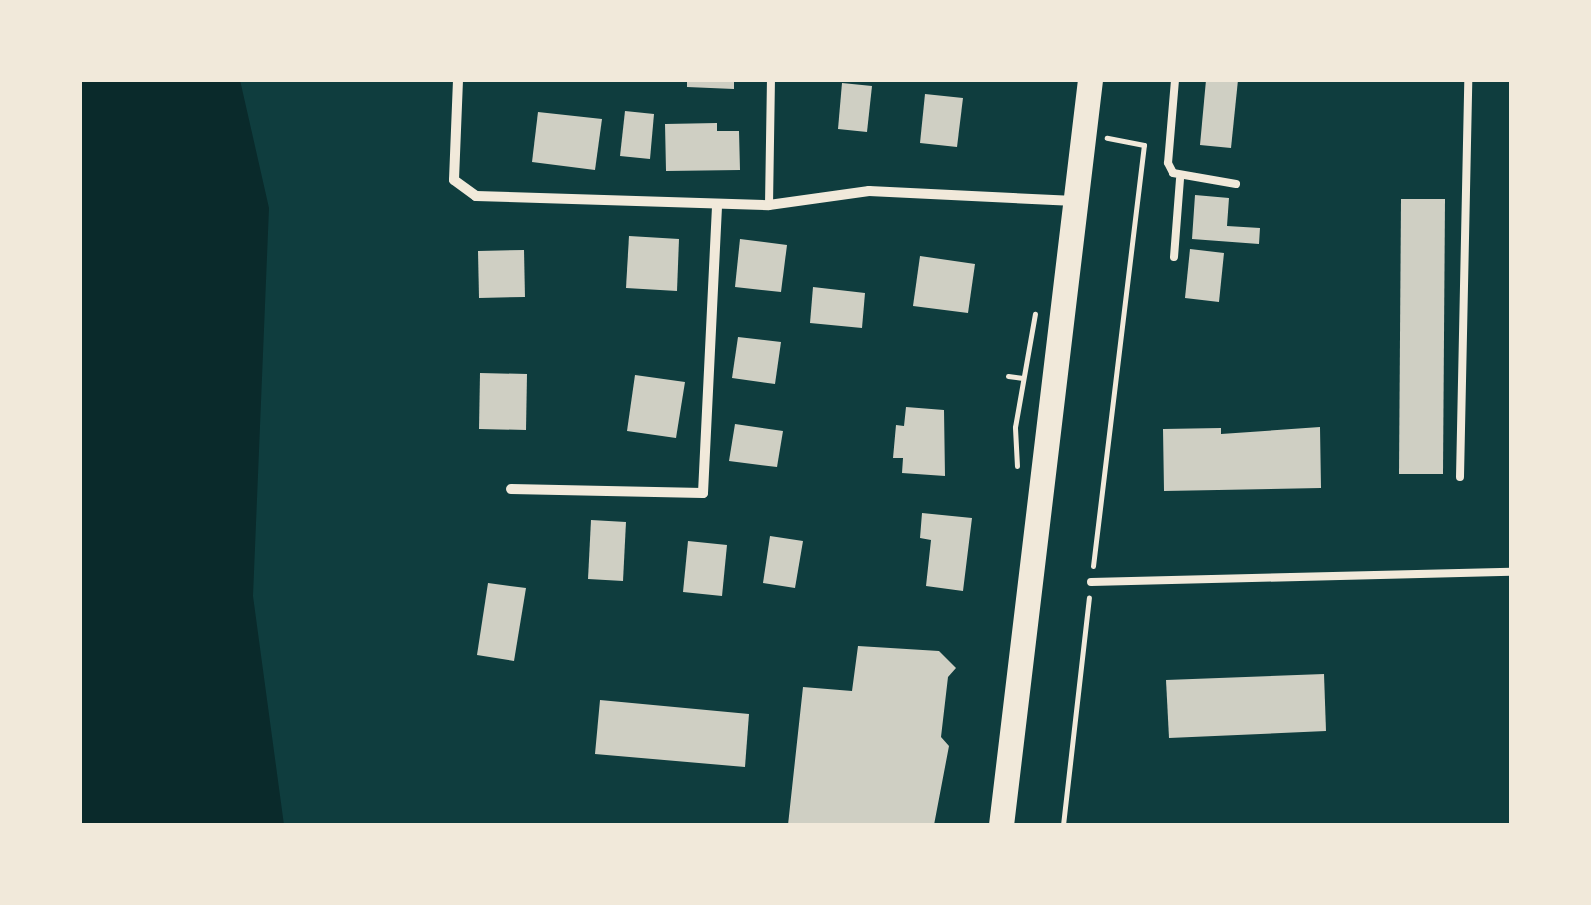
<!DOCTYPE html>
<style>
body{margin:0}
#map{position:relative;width:1591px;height:905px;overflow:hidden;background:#0f3d3e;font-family:"Golos Text",sans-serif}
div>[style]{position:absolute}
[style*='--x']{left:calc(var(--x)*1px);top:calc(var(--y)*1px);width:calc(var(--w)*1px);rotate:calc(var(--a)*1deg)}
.water>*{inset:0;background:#0a2a2b}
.building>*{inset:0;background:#cfcfc3}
.path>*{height:5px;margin:-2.5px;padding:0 2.5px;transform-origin:2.5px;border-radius:2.5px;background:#f1e9da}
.service>*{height:8px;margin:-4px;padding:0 4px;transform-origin:4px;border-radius:4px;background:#f1e9da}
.minor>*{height:10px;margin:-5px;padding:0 5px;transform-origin:5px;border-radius:5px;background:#f1e9da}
.primary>*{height:25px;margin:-12.5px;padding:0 12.5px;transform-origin:12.5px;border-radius:12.5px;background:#f1e9da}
span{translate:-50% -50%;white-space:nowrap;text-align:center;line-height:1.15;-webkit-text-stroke:8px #f1e9da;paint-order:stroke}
.frame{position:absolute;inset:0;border:82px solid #f1e9da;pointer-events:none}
</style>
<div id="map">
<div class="water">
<div style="clip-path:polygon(80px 80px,240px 80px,269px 208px,253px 596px,284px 825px,80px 825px)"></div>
</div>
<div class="building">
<div style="clip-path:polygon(687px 80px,734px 80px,734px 89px,687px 87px)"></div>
<div style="clip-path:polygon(1206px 80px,1238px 80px,1231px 148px,1200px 145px)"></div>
<div style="clip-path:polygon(842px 83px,872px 86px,867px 132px,838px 129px)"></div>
<div style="clip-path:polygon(925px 94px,963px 98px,957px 147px,920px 143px)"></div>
<div style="clip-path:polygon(625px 111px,654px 114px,650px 159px,620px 156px)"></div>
<div style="clip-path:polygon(538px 112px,602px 119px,595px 170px,532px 162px)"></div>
<div style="clip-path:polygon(717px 123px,717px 131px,739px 131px,740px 170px,666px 171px,665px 124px)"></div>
<div style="clip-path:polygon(1195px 195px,1229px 198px,1227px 226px,1260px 228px,1259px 244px,1192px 239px)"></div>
<div style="clip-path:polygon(1401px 199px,1445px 199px,1443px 474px,1399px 474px)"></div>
<div style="clip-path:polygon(629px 236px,679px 239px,677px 291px,626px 288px)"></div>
<div style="clip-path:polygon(740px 239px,787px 245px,781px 292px,735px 287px)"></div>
<div style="clip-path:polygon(1190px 249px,1224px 253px,1219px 302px,1185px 298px)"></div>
<div style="clip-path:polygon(524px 250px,525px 297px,479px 298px,478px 251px)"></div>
<div style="clip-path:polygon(920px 256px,975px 264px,968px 313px,913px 306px)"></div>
<div style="clip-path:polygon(813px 287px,865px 293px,862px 328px,810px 323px)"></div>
<div style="clip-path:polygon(738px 337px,781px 342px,775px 384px,732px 378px)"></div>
<div style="clip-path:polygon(480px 373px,527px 374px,526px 430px,479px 429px)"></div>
<div style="clip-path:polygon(635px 375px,685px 382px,676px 438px,627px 431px)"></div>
<div style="clip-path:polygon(906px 407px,944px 410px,945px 476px,902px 473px,903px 458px,893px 458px,896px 425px,904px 426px)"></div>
<div style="clip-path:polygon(735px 424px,783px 431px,777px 467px,729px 461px)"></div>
<div style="clip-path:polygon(1320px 427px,1321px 488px,1164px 491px,1163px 429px,1221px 428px,1221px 434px)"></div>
<div style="clip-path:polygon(922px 513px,972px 518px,963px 591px,926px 586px,931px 540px,920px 538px)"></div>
<div style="clip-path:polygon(591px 520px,626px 522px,623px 581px,588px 579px)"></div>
<div style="clip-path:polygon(770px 536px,803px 541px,795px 588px,763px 583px)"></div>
<div style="clip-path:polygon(688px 541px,727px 545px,722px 596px,683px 592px)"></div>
<div style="clip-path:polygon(488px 583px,526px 588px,514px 661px,477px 655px)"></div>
<div style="clip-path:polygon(858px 646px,939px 651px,956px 668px,948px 677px,941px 737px,949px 746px,934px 825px,788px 825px,803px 687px,852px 691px)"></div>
<div style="clip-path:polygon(1324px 674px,1326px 731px,1169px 738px,1166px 680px)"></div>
<div style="clip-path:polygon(600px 700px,749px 714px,745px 767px,595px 754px)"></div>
</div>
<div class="path">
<div style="--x:1008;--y:376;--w:15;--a:8"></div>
<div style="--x:1017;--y:466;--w:39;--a:-93"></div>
<div style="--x:1015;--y:427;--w:115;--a:-80"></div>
<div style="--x:1093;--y:566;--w:424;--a:-83.1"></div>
<div style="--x:1144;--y:145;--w:38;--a:-169"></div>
<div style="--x:1063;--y:825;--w:229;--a:-83.5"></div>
</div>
<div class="service">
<div style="--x:1175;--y:80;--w:83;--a:94.8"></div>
<div style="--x:1168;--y:163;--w:11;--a:63"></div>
<div style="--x:1173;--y:173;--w:64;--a:9.9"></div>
<div style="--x:769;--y:205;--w:125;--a:-89.1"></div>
<div style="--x:1174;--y:257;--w:78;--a:-85.6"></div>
<div style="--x:1460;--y:477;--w:397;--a:-88.8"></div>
<div style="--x:1091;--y:582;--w:420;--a:-1.4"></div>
</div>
<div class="minor">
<div style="--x:458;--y:80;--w:100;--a:92.3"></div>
<div style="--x:454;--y:180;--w:27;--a:36"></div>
<div style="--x:476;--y:196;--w:293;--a:1.8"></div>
<div style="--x:769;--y:205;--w:101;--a:-8"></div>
<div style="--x:869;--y:191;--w:206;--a:2.8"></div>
<div style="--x:511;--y:489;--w:192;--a:1.2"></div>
<div style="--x:703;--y:493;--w:287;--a:-87.2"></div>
</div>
<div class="primary">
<div style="--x:1001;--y:825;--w:750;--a:-83.19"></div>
</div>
<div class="frame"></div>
</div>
